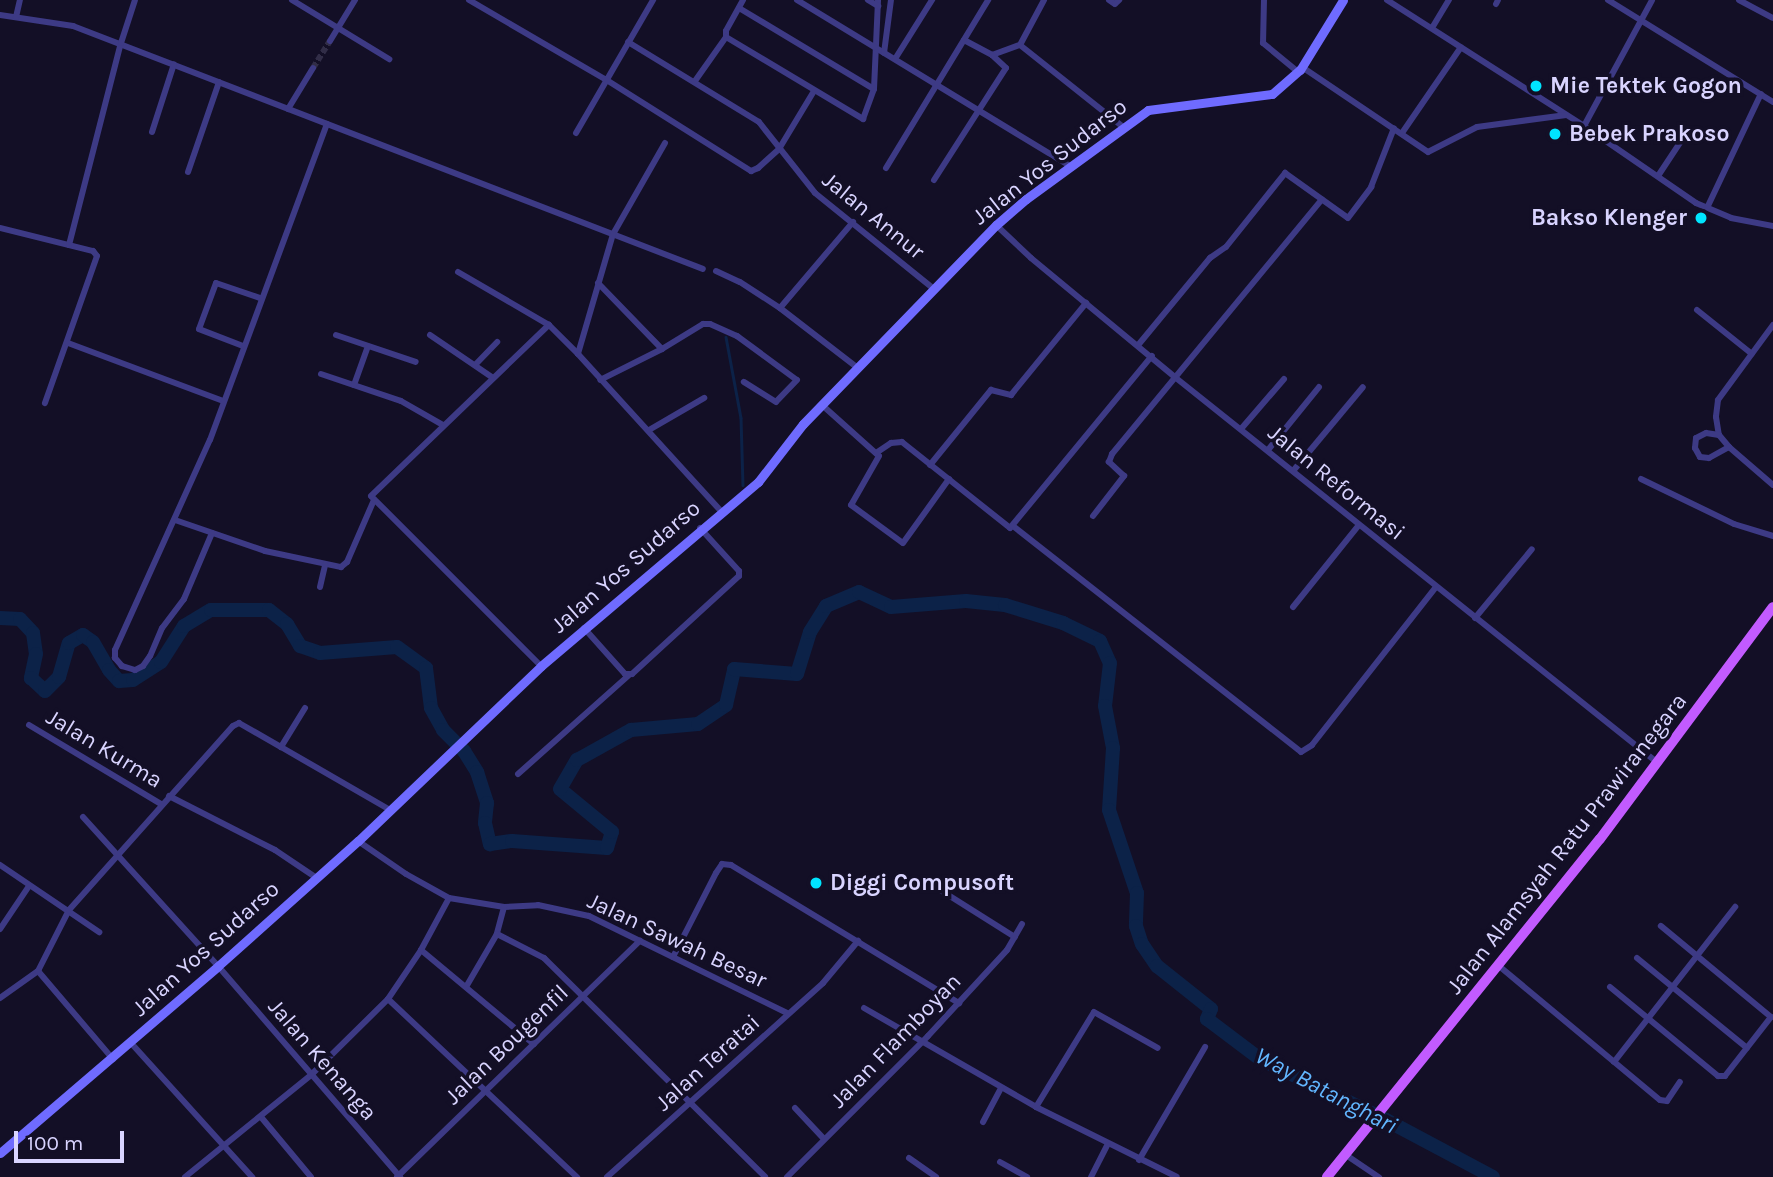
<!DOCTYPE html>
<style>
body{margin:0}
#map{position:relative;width:1773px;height:1177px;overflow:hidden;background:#130f26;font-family:Karla,sans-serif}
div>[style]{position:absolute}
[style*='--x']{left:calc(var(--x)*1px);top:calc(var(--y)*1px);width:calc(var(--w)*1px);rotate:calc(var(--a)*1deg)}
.stream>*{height:2.5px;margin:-1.25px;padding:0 1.25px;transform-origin:1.25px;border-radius:1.25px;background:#0c2248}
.river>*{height:14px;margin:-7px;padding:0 7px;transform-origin:7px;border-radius:7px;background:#0c2248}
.street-tunnel>*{height:6px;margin-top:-3px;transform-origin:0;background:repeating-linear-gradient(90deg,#312d47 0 6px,transparent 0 9px)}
.street>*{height:6px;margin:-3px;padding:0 3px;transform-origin:3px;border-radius:3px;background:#3d3a85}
.secondary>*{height:9px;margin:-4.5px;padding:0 4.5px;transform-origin:4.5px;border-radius:4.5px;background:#6f6bff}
.primary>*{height:10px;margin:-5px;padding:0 5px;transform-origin:5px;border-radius:5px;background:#c25bff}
.dots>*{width:19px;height:19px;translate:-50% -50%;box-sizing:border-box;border:4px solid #130f26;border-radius:50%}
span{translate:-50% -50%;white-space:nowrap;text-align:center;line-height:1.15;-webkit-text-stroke:7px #130f26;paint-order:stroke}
.poi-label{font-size:23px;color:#d9d4ff;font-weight:700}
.left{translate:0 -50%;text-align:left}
.right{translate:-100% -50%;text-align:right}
.street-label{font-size:23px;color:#d9d4ff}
.water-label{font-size:24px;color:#62b6ff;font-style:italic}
.scale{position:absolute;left:14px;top:1131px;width:110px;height:32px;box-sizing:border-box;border:4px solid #d9d4ff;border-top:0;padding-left:9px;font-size:21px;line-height:24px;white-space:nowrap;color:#d9d4ff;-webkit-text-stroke:5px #130f26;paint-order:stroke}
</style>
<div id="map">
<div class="stream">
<div style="--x:726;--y:337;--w:82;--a:79.5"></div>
<div style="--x:741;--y:418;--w:67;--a:88.3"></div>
</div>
<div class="river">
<div style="--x:0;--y:618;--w:20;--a:3"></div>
<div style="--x:20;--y:619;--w:19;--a:47"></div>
<div style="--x:33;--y:633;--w:21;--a:82"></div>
<div style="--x:36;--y:654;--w:25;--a:102"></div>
<div style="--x:31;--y:678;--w:19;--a:43"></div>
<div style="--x:45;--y:691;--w:20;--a:-45"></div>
<div style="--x:59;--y:677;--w:35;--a:-74"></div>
<div style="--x:69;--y:643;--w:16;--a:-30"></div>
<div style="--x:83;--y:635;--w:12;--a:35"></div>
<div style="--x:93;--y:642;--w:32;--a:60"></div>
<div style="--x:109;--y:670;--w:15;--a:48"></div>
<div style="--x:119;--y:681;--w:14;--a:-4"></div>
<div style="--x:133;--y:680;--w:33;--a:-33"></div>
<div style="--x:161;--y:662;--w:43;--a:-57.4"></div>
<div style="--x:184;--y:626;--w:31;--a:-31"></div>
<div style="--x:211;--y:610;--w:58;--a:0"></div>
<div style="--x:269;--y:610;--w:23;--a:38"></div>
<div style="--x:287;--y:624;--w:26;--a:59"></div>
<div style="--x:300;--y:646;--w:21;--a:19"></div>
<div style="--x:320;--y:653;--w:77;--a:-4.5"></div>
<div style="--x:397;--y:647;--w:36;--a:36"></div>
<div style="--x:426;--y:668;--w:40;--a:82.9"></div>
<div style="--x:431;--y:708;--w:25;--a:61"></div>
<div style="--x:443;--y:730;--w:30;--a:45"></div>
<div style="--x:464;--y:751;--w:25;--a:58"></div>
<div style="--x:477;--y:772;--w:33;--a:72"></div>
<div style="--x:487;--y:803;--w:20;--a:96"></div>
<div style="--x:485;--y:823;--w:22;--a:77"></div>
<div style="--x:490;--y:844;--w:22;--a:-8"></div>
<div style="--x:512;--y:841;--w:95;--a:4.2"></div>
<div style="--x:607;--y:848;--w:17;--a:-73"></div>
<div style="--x:612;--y:832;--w:67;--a:-140.4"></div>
<div style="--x:560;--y:789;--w:34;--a:-60"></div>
<div style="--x:577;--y:760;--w:62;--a:-29.1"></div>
<div style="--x:631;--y:730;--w:67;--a:-5.1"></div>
<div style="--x:698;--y:724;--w:34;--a:-34"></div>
<div style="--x:726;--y:705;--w:37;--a:-77"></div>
<div style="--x:734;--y:669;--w:63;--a:4.5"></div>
<div style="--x:797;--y:674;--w:44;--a:-72.8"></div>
<div style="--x:810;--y:632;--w:31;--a:-58"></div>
<div style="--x:826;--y:606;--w:36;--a:-23"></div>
<div style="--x:859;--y:592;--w:35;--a:25"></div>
<div style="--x:891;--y:607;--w:75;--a:-4.6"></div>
<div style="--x:966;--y:601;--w:39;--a:6"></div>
<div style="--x:1005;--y:605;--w:61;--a:17.2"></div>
<div style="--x:1063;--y:623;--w:41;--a:25.9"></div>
<div style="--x:1100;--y:641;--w:24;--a:66"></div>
<div style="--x:1110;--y:663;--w:43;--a:96.6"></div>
<div style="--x:1105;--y:706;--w:43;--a:79.2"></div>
<div style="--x:1113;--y:748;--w:62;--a:93.7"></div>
<div style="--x:1109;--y:810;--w:88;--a:71.4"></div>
<div style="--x:1137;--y:893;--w:33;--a:92"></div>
<div style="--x:1136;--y:926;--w:19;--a:72"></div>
<div style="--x:1142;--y:944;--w:27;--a:56"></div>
<div style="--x:1157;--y:966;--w:69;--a:38.5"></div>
<div style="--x:1211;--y:1009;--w:11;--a:112"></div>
<div style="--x:1207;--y:1019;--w:66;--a:37"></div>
<div style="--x:1260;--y:1059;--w:140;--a:25.8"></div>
<div style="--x:1386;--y:1120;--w:121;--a:28"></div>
</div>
<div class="street-tunnel">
<div style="--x:313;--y:68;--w:32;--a:-58"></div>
</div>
<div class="street">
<div style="--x:292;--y:0;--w:114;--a:31.3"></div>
<div style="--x:469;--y:0;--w:157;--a:30.2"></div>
<div style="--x:605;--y:79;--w:173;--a:32.2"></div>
<div style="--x:751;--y:171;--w:8;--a:-23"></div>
<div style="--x:758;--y:168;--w:28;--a:-42"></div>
<div style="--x:779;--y:149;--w:68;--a:-58.9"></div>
<div style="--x:743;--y:0;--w:35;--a:119"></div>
<div style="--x:726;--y:31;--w:6;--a:90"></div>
<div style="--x:726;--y:37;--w:160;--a:30.9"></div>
<div style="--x:863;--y:119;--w:32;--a:-70"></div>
<div style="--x:874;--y:89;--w:89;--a:-87.4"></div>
<div style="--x:797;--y:0;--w:320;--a:31.3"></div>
<div style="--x:868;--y:0;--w:12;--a:31"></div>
<div style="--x:1109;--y:0;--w:7;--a:34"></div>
<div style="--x:1115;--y:4;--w:6;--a:-45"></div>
<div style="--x:1264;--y:0;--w:43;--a:91.3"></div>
<div style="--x:1263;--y:43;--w:45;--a:39.6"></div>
<div style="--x:1387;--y:0;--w:234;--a:32.6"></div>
<div style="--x:1584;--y:126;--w:136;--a:34.5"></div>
<div style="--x:1696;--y:203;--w:38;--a:23"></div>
<div style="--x:1731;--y:218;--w:43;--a:10.8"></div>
<div style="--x:1608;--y:0;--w:194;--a:31.7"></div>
<div style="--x:1739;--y:0;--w:38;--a:28"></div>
<div style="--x:1496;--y:4;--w:4;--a:-63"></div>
<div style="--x:739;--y:8;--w:157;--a:31"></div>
<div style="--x:0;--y:15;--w:74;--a:8.6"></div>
<div style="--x:73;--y:26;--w:675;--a:21.09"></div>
<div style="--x:16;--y:17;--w:17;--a:-77"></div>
<div style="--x:1432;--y:28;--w:33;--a:-59"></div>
<div style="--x:964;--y:40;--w:32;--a:28"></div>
<div style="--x:992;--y:55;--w:30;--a:-20"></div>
<div style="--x:1020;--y:45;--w:51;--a:-61.9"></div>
<div style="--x:330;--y:41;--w:48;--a:-58.6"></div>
<div style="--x:628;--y:42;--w:153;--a:31.4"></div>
<div style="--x:759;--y:122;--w:90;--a:51.7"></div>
<div style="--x:815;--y:193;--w:153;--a:38.9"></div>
<div style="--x:1020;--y:45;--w:130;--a:38.5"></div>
<div style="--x:884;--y:53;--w:53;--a:-82.5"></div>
<div style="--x:895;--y:59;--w:70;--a:-57.9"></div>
<div style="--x:1302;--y:67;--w:152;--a:34"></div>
<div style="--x:1428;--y:152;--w:55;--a:-27"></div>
<div style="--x:1477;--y:127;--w:90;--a:-7.7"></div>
<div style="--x:695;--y:81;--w:54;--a:-54.8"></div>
<div style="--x:288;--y:109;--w:48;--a:-58.6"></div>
<div style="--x:1584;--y:126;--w:143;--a:-61.6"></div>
<div style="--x:152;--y:132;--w:71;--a:-72.1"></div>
<div style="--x:576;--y:133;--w:154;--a:-59.9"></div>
<div style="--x:1402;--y:133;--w:104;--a:-55.5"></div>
<div style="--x:665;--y:143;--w:105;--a:119.7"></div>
<div style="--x:613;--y:234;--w:125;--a:106.3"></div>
<div style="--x:578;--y:354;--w:212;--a:47.7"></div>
<div style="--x:886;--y:168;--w:197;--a:-58.7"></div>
<div style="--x:188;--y:172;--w:95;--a:-71"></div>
<div style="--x:1658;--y:176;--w:49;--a:-56.6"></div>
<div style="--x:934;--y:180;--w:133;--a:-57.3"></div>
<div style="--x:1006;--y:68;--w:19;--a:-137"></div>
<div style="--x:1707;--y:208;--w:126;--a:-64.7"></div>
<div style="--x:996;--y:225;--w:48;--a:43.3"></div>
<div style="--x:1031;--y:258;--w:188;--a:39.6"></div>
<div style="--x:1176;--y:378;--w:617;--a:38.62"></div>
<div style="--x:0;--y:228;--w:96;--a:13.9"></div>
<div style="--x:93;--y:251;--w:6;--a:51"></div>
<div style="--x:97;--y:256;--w:156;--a:109.5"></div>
<div style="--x:69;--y:245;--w:209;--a:-75.6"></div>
<div style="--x:121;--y:43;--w:45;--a:-72"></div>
<div style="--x:716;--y:271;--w:26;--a:25"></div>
<div style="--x:740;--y:282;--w:48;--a:33"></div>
<div style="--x:780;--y:308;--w:98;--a:37.6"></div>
<div style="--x:458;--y:272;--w:105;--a:30.2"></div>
<div style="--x:549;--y:325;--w:41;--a:45"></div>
<div style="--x:598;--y:283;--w:92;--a:45.9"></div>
<div style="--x:662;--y:349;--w:69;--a:153.4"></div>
<div style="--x:780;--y:308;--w:113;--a:-49.7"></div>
<div style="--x:1697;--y:310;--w:70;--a:38.7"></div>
<div style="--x:1773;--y:325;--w:93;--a:126.3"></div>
<div style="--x:1718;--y:400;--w:17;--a:97"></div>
<div style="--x:1716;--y:417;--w:18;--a:81"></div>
<div style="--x:1719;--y:435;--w:16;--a:50"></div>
<div style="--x:1729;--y:447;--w:58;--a:40.8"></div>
<div style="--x:336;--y:335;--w:84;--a:18.6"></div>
<div style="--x:430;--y:335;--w:76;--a:34.3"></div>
<div style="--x:68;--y:343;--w:165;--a:20.5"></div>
<div style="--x:1139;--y:344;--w:112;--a:-50.5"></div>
<div style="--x:1210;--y:258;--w:19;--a:-35"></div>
<div style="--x:1226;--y:247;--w:95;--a:-51.4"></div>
<div style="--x:1285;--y:173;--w:77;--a:35.5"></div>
<div style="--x:1348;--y:218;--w:39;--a:-53"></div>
<div style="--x:1371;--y:187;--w:63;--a:-68.7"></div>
<div style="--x:243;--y:346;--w:47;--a:-158.9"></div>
<div style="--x:199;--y:329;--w:49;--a:-69.7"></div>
<div style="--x:216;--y:283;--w:46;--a:18.8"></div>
<div style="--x:662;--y:349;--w:48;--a:-31.4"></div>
<div style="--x:703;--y:324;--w:7;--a:0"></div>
<div style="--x:710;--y:324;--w:30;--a:24"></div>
<div style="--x:737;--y:336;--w:74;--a:36.3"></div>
<div style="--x:797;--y:380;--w:30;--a:134"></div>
<div style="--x:776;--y:402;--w:38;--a:-148"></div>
<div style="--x:475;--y:365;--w:32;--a:-46"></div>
<div style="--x:321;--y:374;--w:84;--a:18.6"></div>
<div style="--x:401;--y:401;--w:48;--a:29.7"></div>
<div style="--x:354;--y:385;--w:41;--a:-70.3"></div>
<div style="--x:822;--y:405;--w:76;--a:41.8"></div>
<div style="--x:879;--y:456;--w:56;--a:119.7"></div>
<div style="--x:851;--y:505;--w:64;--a:36.2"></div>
<div style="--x:903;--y:543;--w:79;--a:-54.3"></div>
<div style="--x:1241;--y:429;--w:66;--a:-49.3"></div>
<div style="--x:649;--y:430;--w:64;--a:-30.2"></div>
<div style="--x:1719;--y:435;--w:13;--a:-171"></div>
<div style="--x:1706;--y:433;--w:11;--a:153"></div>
<div style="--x:1696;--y:438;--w:10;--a:96"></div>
<div style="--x:1695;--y:448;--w:10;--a:61"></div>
<div style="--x:1700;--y:457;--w:9;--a:6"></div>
<div style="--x:1709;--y:458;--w:23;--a:-29"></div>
<div style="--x:1268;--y:450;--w:81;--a:-51"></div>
<div style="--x:876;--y:453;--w:18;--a:-34"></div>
<div style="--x:891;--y:443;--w:11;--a:-5"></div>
<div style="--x:902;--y:442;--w:138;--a:38.5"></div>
<div style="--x:1010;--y:528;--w:223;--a:-50.5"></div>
<div style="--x:930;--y:465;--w:97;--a:-50.9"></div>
<div style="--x:991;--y:390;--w:21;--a:14"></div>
<div style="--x:1011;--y:395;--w:119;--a:-50.8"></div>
<div style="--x:1293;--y:471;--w:109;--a:-50.2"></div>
<div style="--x:1641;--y:479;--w:103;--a:25.8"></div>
<div style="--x:1734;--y:524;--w:41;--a:17.1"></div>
<div style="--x:1093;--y:516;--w:51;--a:-52.2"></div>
<div style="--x:1124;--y:476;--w:21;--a:-137"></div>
<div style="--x:1109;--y:462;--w:9;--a:-69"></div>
<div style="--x:1112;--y:454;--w:330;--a:-50.5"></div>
<div style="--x:175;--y:520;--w:95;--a:19"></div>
<div style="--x:265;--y:551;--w:78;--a:11.9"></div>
<div style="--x:341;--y:567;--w:8;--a:-40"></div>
<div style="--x:347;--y:562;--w:68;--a:-66.5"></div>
<div style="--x:1013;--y:526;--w:366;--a:38.1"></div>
<div style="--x:1301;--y:752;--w:13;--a:-32"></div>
<div style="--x:1312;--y:745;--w:201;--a:-51.9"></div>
<div style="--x:212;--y:533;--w:72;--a:113"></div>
<div style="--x:184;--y:599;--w:36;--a:127"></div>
<div style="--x:162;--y:628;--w:30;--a:113"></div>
<div style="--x:150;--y:656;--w:12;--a:125"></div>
<div style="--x:143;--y:666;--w:9;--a:153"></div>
<div style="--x:135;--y:670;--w:14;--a:-163"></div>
<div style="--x:122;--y:666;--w:11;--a:-131"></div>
<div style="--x:115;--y:658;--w:8;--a:-90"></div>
<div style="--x:115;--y:650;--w:230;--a:-65.7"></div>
<div style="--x:210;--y:440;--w:337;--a:-69.7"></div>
<div style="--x:320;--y:587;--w:23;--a:-77"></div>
<div style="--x:1293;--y:607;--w:105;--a:-51.2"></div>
<div style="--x:1475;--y:618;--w:89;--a:-50.4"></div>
<div style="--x:584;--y:628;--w:62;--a:48.3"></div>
<div style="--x:625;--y:674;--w:7;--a:0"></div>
<div style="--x:632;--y:674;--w:145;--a:-42.5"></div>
<div style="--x:739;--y:576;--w:5;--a:-90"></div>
<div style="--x:739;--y:571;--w:58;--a:-132.2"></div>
<div style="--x:541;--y:666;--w:240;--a:-135"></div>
<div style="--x:371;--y:496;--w:247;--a:-43.9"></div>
<div style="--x:305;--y:708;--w:46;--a:121.6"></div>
<div style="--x:281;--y:747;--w:126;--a:30"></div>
<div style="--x:29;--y:725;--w:154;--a:30.9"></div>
<div style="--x:518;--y:774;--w:149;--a:-41.7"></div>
<div style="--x:169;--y:796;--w:119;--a:27"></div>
<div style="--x:275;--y:850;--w:48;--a:34"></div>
<div style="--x:83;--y:817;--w:201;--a:47.8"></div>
<div style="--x:218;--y:966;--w:279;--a:49.2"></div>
<div style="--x:358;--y:841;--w:58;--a:34.5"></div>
<div style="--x:406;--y:874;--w:49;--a:29.2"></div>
<div style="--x:449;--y:898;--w:56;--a:9.3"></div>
<div style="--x:504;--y:907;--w:34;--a:-3"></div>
<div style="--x:538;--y:905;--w:52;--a:12.2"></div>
<div style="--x:589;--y:916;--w:220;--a:26.1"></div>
<div style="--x:0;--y:865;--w:120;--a:34.1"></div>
<div style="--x:926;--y:881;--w:105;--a:32.2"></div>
<div style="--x:504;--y:907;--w:28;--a:105"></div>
<div style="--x:497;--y:934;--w:53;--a:27.1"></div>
<div style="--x:544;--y:958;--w:311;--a:44.7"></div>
<div style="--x:0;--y:929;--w:52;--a:-56"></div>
<div style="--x:421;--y:950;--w:147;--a:39.8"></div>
<div style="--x:673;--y:957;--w:94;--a:-62.9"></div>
<div style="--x:716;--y:873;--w:11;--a:-56"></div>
<div style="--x:722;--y:864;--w:9;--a:6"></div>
<div style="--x:731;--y:865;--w:267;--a:31.2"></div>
<div style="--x:1637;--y:958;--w:142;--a:39.3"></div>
<div style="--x:1499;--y:966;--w:209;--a:39.8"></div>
<div style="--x:1660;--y:1100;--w:7;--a:8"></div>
<div style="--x:1667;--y:1101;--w:23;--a:-56"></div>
<div style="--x:38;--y:971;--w:116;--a:49.6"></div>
<div style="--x:466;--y:987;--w:61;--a:-59.7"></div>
<div style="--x:1610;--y:987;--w:140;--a:39.5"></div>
<div style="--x:1718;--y:1076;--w:7;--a:0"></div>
<div style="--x:1725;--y:1076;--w:75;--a:-52.1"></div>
<div style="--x:1771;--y:1017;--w:143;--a:-140.4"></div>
<div style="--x:0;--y:998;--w:47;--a:-35.4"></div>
<div style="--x:38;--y:971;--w:68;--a:-63.1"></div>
<div style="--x:69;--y:910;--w:246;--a:-48.3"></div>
<div style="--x:233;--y:726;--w:7;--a:-27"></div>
<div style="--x:239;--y:723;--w:48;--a:29.7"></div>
<div style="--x:388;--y:999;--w:260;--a:43.3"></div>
<div style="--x:864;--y:1008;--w:198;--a:29.9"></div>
<div style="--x:1036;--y:1107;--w:157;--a:26.4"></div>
<div style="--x:131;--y:1043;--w:181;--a:47.9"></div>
<div style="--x:1614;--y:1062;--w:197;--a:-52"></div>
<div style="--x:1036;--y:1107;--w:111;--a:-58.6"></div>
<div style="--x:1094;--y:1012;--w:73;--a:29.4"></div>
<div style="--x:795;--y:1108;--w:42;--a:46.9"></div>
<div style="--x:261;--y:1117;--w:78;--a:50.2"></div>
<div style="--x:983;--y:1122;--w:38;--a:-62"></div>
<div style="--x:1346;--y:1155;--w:40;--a:34"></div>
<div style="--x:909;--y:1158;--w:33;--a:35"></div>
<div style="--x:1139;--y:1160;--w:131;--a:-59.7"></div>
<div style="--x:1000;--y:1162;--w:31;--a:29"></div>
<div style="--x:185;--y:1177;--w:162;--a:-39"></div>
<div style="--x:311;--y:1075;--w:108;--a:-44.6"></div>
<div style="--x:388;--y:999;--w:59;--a:-56"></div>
<div style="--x:421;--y:950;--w:59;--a:-61.7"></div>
<div style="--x:397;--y:1177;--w:339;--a:-44.2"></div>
<div style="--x:607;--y:1177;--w:290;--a:-41.9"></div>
<div style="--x:823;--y:983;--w:55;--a:-50.2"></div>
<div style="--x:787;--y:1177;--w:199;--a:-45"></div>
<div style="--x:928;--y:1036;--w:117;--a:-47.4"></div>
<div style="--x:1007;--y:950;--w:30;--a:-60"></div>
<div style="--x:1091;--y:1177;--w:36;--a:-63"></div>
</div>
<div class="secondary">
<div style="--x:0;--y:1153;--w:287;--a:-40.6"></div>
<div style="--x:218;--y:966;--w:188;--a:-41.8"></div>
<div style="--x:358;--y:841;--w:253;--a:-43.7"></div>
<div style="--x:541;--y:666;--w:285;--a:-40.3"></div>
<div style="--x:758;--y:482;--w:73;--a:-52.2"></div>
<div style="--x:803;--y:424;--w:277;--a:-45.9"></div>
<div style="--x:996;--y:225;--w:40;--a:-41"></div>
<div style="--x:1026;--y:199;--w:151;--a:-36.1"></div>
<div style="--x:1148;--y:110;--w:125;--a:-7.4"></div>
<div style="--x:1272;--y:94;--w:37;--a:-41"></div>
<div style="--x:1300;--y:70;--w:82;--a:-58.4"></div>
</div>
<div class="primary">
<div style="--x:1327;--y:1177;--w:434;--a:-51.1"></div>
<div style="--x:1600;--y:839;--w:289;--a:-53.3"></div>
</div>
<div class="dots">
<div style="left:1536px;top:86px;background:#00e5ff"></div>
<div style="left:1555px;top:134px;background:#00e5ff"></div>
<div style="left:1701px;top:218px;background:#00e5ff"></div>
<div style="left:816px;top:883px;background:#00e5ff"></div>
</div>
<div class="poi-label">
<span class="left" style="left:1550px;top:86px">Mie Tektek Gogon</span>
<span class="left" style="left:1569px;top:134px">Bebek Prakoso</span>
<span class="right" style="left:1687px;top:218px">Bakso Klenger</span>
<span class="left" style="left:830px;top:883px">Diggi Compusoft</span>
</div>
<div class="street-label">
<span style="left:1050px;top:162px;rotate:-38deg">Jalan Yos Sudarso</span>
<span style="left:873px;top:216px;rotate:39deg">Jalan Annur</span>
<span style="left:1336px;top:483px;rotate:39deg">Jalan Reformasi</span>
<span style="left:626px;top:567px;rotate:-41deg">Jalan Yos Sudarso</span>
<span style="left:104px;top:749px;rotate:31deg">Jalan Kurma</span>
<span style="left:1567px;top:844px;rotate:-52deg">Jalan Alamsyah Ratu Prawiranegara</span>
<span style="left:677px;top:941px;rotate:25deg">Jalan Sawah Besar</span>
<span style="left:206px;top:949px;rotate:-42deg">Jalan Yos Sudarso</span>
<span style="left:896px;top:1041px;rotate:-46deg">Jalan Flamboyan</span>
<span style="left:507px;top:1045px;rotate:-44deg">Jalan Bougenfil</span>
<span style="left:322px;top:1060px;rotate:49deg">Jalan Kenanga</span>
<span style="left:708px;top:1063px;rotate:-42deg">Jalan Teratai</span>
</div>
<div class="water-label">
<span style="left:1326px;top:1091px;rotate:28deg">Way Batanghari</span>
</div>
<div class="scale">100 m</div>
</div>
